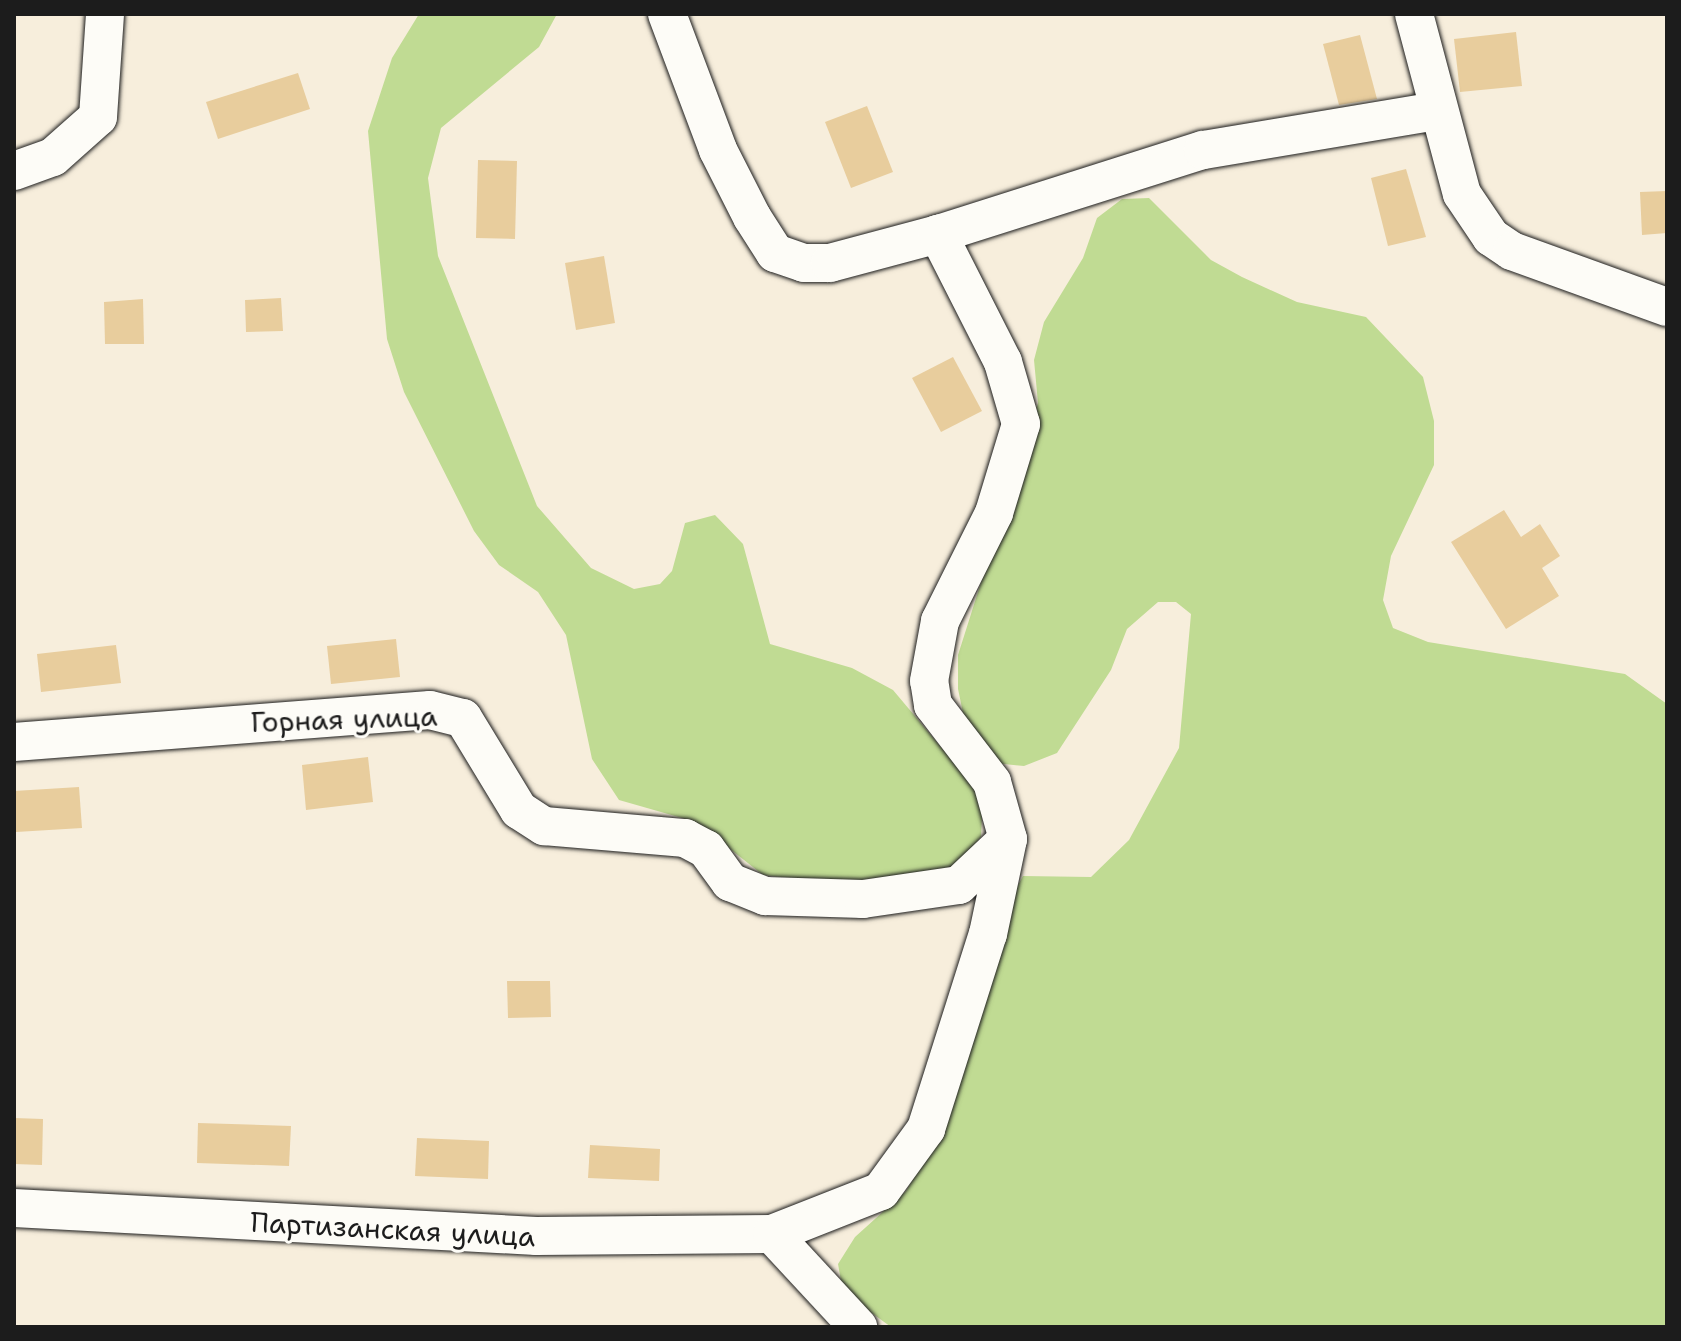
<!DOCTYPE html>
<meta charset="utf-8">
<style>
body{margin:0}
#map{position:relative;width:1681px;height:1341px;overflow:hidden;background:#f7eedc;font-family:"Shantell Sans",sans-serif}
div>[style]{position:absolute}
[style*='--x']{left:calc(var(--x)*1px);top:calc(var(--y)*1px);width:calc(var(--w)*1px);rotate:calc(var(--a)*1deg)}
.green>*{inset:0;background:#c0db93}
.building>*{inset:0;background:#e8cd9d}
.roads{filter:drop-shadow(0 0 2px #1c1c1c) drop-shadow(0 0 2px #1c1c1c)}
.minor>*{height:38px;margin:-19px;padding:0 19px;transform-origin:19px;border-radius:19px;background:#fdfcf7}
span{translate:-50% -50%;white-space:nowrap;text-align:center;line-height:1.15;-webkit-text-stroke:6px #fdfcf7;paint-order:stroke}
.street-label{font-size:28px;color:#1c1c1c}
.frame{position:absolute;inset:0;border:16px solid #1c1c1c;pointer-events:none}
</style>
<div id="map">
<div class="green">
<div style="clip-path:polygon(419px 14px,557px 14px,539px 47px,441px 128px,428px 178px,438px 256px,537px 506px,591px 568px,634px 589px,660px 584px,672px 571px,685px 523px,715px 515px,743px 544px,770px 644px,852px 668px,893px 690px,983px 797px,981px 837px,951px 871px,886px 889px,763px 875px,696px 822px,619px 800px,592px 759px,566px 635px,538px 592px,499px 565px,474px 531px,404px 392px,387px 339px,368px 131px,392px 58px)"></div>
<div style="clip-path:polygon(1149px 198px,1211px 260px,1242px 277px,1297px 302px,1366px 317px,1423px 377px,1434px 421px,1434px 465px,1391px 556px,1383px 600px,1393px 628px,1428px 642px,1625px 674px,1667px 704px,1667px 1327px,891px 1327px,843px 1292px,838px 1264px,855px 1237px,906px 1191px,930px 1150px,1000px 918px,1023px 876px,1091px 877px,1129px 840px,1179px 748px,1191px 614px,1176px 602px,1158px 602px,1127px 629px,1111px 670px,1057px 753px,1024px 766px,995px 763px,966px 727px,958px 689px,958px 655px,1038px 403px,1034px 360px,1044px 322px,1083px 258px,1097px 218px,1122px 199px)"></div>
</div>
<div class="building">
<div style="clip-path:polygon(1516px 32px,1522px 86px,1460px 92px,1454px 39px)"></div>
<div style="clip-path:polygon(1360px 35px,1377px 99px,1339px 105px,1323px 44px)"></div>
<div style="clip-path:polygon(298px 73px,310px 109px,218px 139px,206px 102px)"></div>
<div style="clip-path:polygon(867px 106px,893px 172px,851px 188px,825px 122px)"></div>
<div style="clip-path:polygon(478px 160px,517px 161px,515px 239px,476px 238px)"></div>
<div style="clip-path:polygon(1406px 169px,1426px 237px,1388px 246px,1371px 178px)"></div>
<div style="clip-path:polygon(1667px 191px,1667px 233px,1642px 235px,1640px 192px)"></div>
<div style="clip-path:polygon(604px 256px,615px 323px,576px 330px,565px 263px)"></div>
<div style="clip-path:polygon(281px 298px,283px 331px,246px 332px,245px 300px)"></div>
<div style="clip-path:polygon(143px 299px,144px 344px,105px 344px,104px 302px)"></div>
<div style="clip-path:polygon(953px 357px,982px 411px,941px 432px,912px 378px)"></div>
<div style="clip-path:polygon(1504px 510px,1521px 537px,1540px 524px,1560px 556px,1542px 568px,1559px 596px,1506px 629px,1451px 542px)"></div>
<div style="clip-path:polygon(396px 639px,400px 677px,331px 684px,327px 646px)"></div>
<div style="clip-path:polygon(116px 645px,121px 683px,41px 692px,37px 654px)"></div>
<div style="clip-path:polygon(368px 757px,373px 802px,306px 810px,302px 765px)"></div>
<div style="clip-path:polygon(79px 787px,82px 828px,16px 832px,14px 791px)"></div>
<div style="clip-path:polygon(507px 981px,550px 981px,551px 1017px,508px 1018px)"></div>
<div style="clip-path:polygon(14px 1118px,43px 1119px,42px 1165px,14px 1164px)"></div>
<div style="clip-path:polygon(198px 1123px,291px 1126px,289px 1166px,197px 1163px)"></div>
<div style="clip-path:polygon(417px 1138px,489px 1141px,488px 1179px,415px 1176px)"></div>
<div style="clip-path:polygon(590px 1145px,660px 1149px,659px 1181px,588px 1178px)"></div>
</div>
<div class="roads">
<div class="minor">
<div style="--x:667;--y:14;--w:145;--a:69.4"></div>
<div style="--x:718;--y:150;--w:75;--a:63.1"></div>
<div style="--x:752;--y:217;--w:43;--a:57.4"></div>
<div style="--x:775;--y:253;--w:31;--a:19"></div>
<div style="--x:804;--y:263;--w:26;--a:0"></div>
<div style="--x:830;--y:263;--w:112;--a:-15"></div>
<div style="--x:938;--y:234;--w:278;--a:-17.6"></div>
<div style="--x:1203;--y:150;--w:236;--a:-9.5"></div>
<div style="--x:1414;--y:14;--w:186;--a:75.1"></div>
<div style="--x:1462;--y:194;--w:52;--a:56"></div>
<div style="--x:1491;--y:237;--w:25;--a:34"></div>
<div style="--x:1512;--y:251;--w:165;--a:19.9"></div>
<div style="--x:14;--y:171;--w:41;--a:-19.7"></div>
<div style="--x:53;--y:157;--w:60;--a:-41.6"></div>
<div style="--x:98;--y:117;--w:103;--a:-86.1"></div>
<div style="--x:14;--y:742;--w:417;--a:-4.4"></div>
<div style="--x:430;--y:710;--w:34;--a:14"></div>
<div style="--x:463;--y:718;--w:108;--a:58.7"></div>
<div style="--x:519;--y:810;--w:30;--a:33"></div>
<div style="--x:544;--y:826;--w:142;--a:4.9"></div>
<div style="--x:685;--y:838;--w:24;--a:28"></div>
<div style="--x:706;--y:849;--w:41;--a:54"></div>
<div style="--x:730;--y:882;--w:38;--a:22"></div>
<div style="--x:765;--y:896;--w:98;--a:1.8"></div>
<div style="--x:863;--y:899;--w:97;--a:-8.3"></div>
<div style="--x:959;--y:885;--w:67;--a:-43.2"></div>
<div style="--x:14;--y:1208;--w:523;--a:3.07"></div>
<div style="--x:536;--y:1236;--w:236;--a:-0.5"></div>
<div style="--x:772;--y:1234;--w:117;--a:-21.5"></div>
<div style="--x:881;--y:1191;--w:77;--a:-54"></div>
<div style="--x:926;--y:1129;--w:205;--a:-72.4"></div>
<div style="--x:988;--y:934;--w:97;--a:-78.1"></div>
<div style="--x:1008;--y:839;--w:59;--a:-105.7"></div>
<div style="--x:992;--y:782;--w:97;--a:-127.5"></div>
<div style="--x:933;--y:705;--w:24;--a:-99"></div>
<div style="--x:929;--y:681;--w:61;--a:-79.6"></div>
<div style="--x:940;--y:621;--w:121;--a:-63.4"></div>
<div style="--x:994;--y:513;--w:93;--a:-73.1"></div>
<div style="--x:1021;--y:424;--w:65;--a:-106.2"></div>
<div style="--x:1003;--y:362;--w:144;--a:-116.9"></div>
<div style="--x:772;--y:1234;--w:127;--a:47.2"></div>
</div>
</div>
<div class="street-label">
<span style="left:344px;top:719px;rotate:-2deg">Горная улица</span>
<span style="left:393px;top:1229px;rotate:3deg">Партизанская улица</span>
</div>
<div class="frame"></div>
</div>
